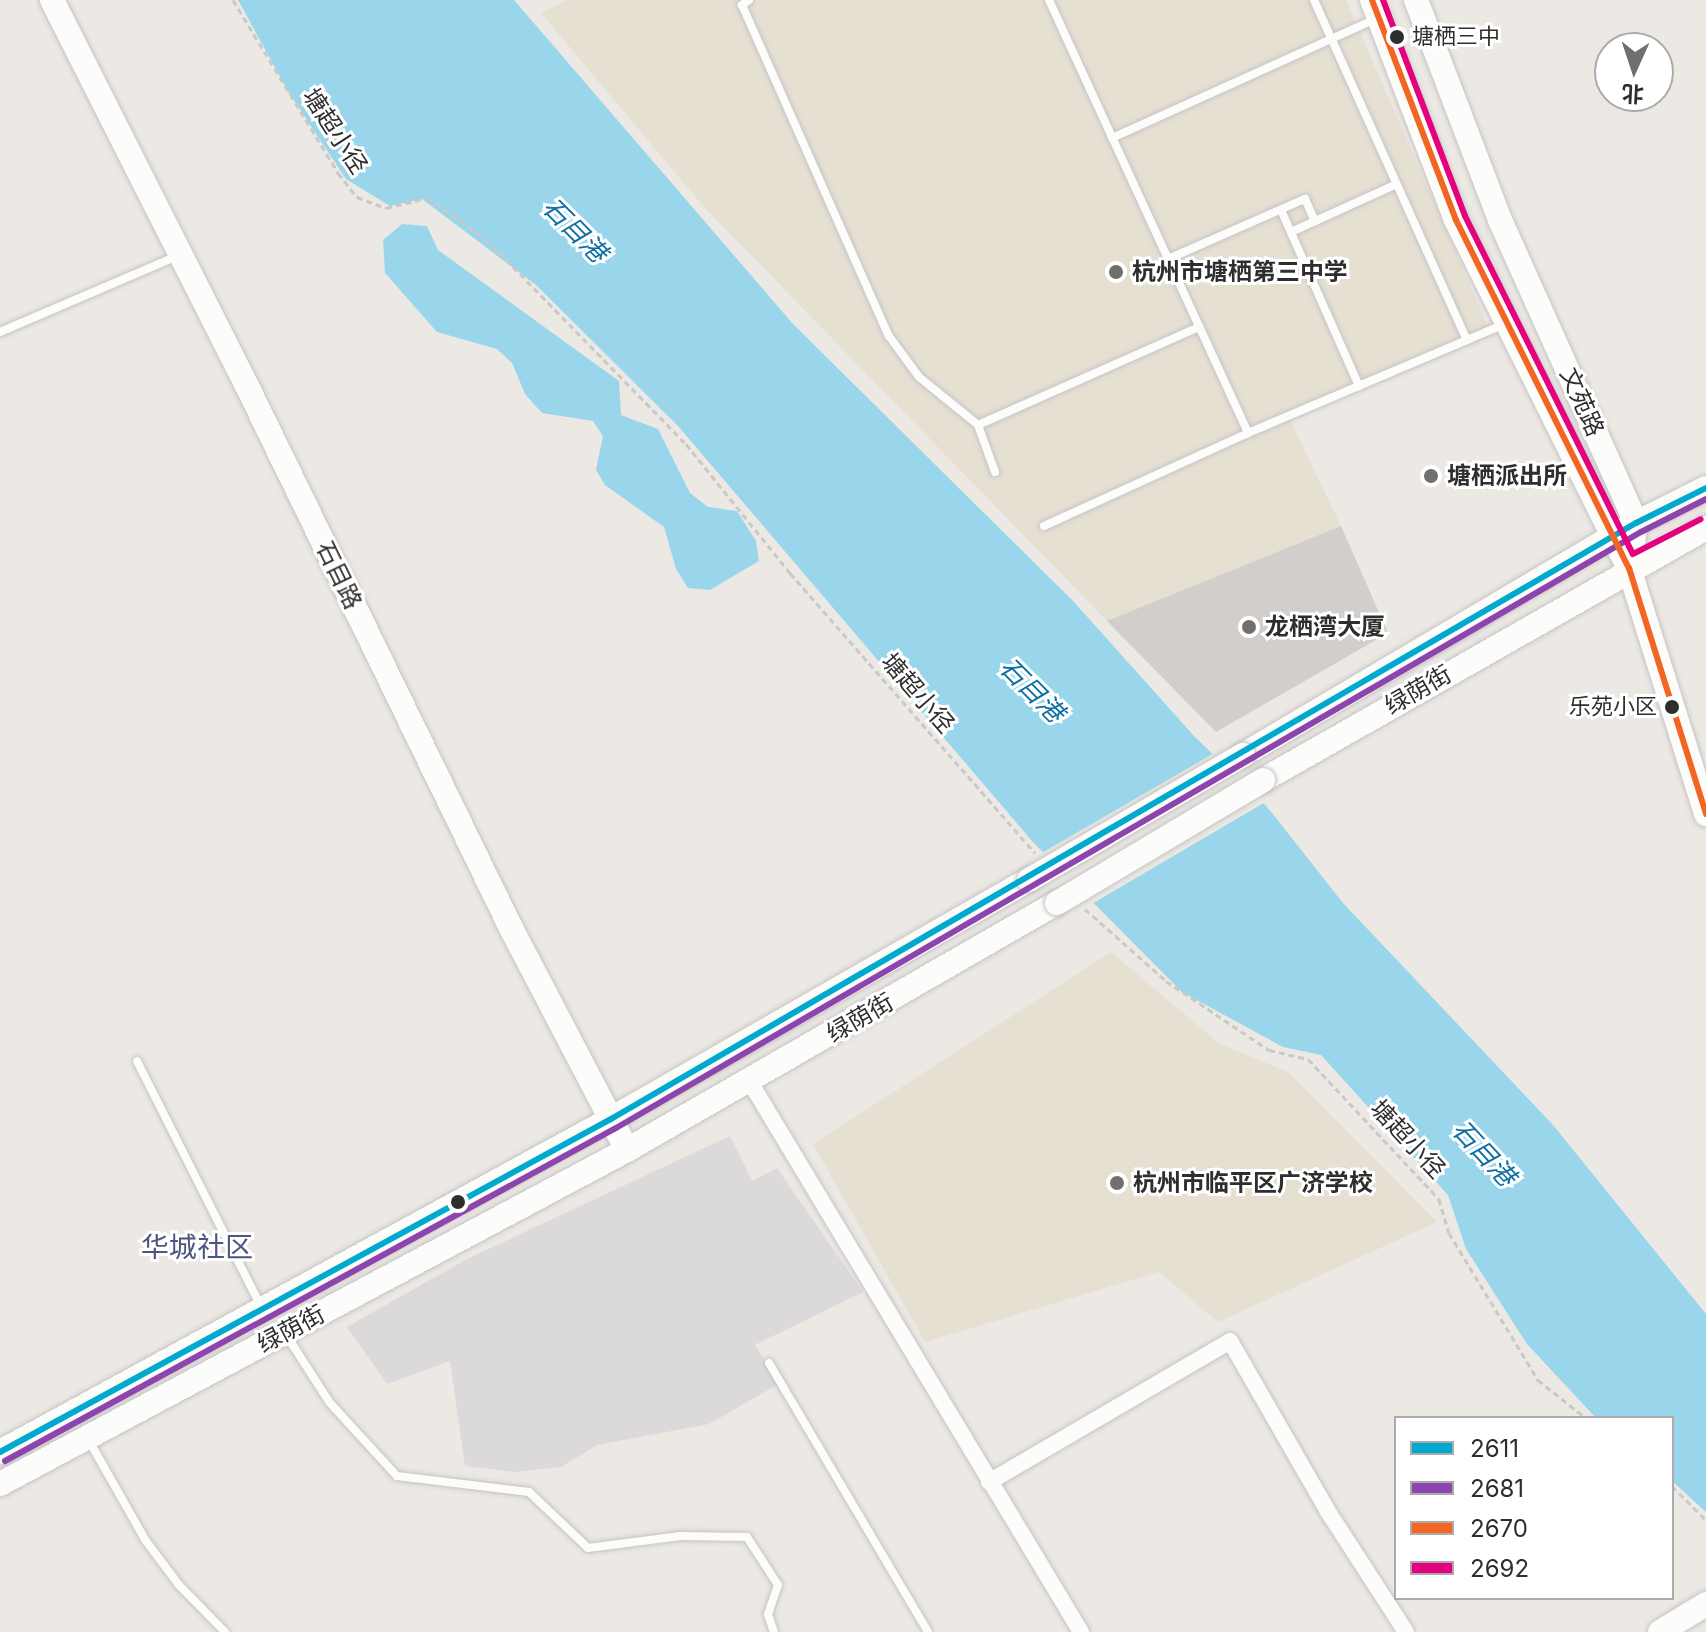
<!DOCTYPE html>
<meta charset="utf-8">
<style>
body{margin:0}
#map{position:relative;width:1706px;height:1632px;overflow:hidden;background:#ece8e4;font-family:Inter,"Noto Sans SC",sans-serif}
div>[style]{position:absolute}
[style*='--x']{left:calc(var(--x)*1px);top:calc(var(--y)*1px);width:calc(var(--w)*1px);rotate:calc(var(--a)*1deg)}
.industrial>*{inset:0;background:#dcd9db}
.education>*{inset:0;background:#e6e0d3}
.water>*{inset:0;background:#99d6ec}
.pier>*{inset:0;background:#ece8e4}
.building>*{inset:0;background:#d1cecb}
.path>*{height:3px;margin-top:-1.5px;transform-origin:0;background:repeating-linear-gradient(90deg,#c9c9c8 0 6px,transparent 0 10px)}
.roads{filter:drop-shadow(0 0 2px #c5c4c5) drop-shadow(0 0 2px #c5c4c5)}
.lane>*{height:8px;margin:-4px;padding:0 4px;transform-origin:4px;border-radius:4px;background:#fcfcfb}
.street>*{height:16px;margin:-8px;padding:0 8px;transform-origin:8px;border-radius:8px;background:#fcfcfb}
.secondary>*{height:24px;margin:-12px;padding:0 12px;transform-origin:12px;border-radius:12px;background:#fcfcfb}
.bridges{filter:drop-shadow(0 0 2px #c5c4c5) drop-shadow(0 0 2px #c5c4c5)}
.secondary-bridge>*{height:24px;margin:-12px;padding:0 12px;transform-origin:12px;border-radius:12px;background:#fcfcfb}
.bus-1>*{height:6px;margin:-3px;padding:0 3px;transform-origin:3px;border-radius:3px;background:#00a9ce}
.bus-2>*{height:6px;margin:-3px;padding:0 3px;transform-origin:3px;border-radius:3px;background:#8e44ad}
.bus-3>*{height:6px;margin:-3px;padding:0 3px;transform-origin:3px;border-radius:3px;background:#f26522}
.bus-4>*{height:6px;margin:-3px;padding:0 3px;transform-origin:3px;border-radius:3px;background:#e5007d}
.dots>*{width:22px;height:22px;translate:-50% -50%;box-sizing:border-box;border:4px solid #fff;border-radius:50%}
span{translate:-50% -50%;white-space:nowrap;text-align:center;line-height:1.15;-webkit-text-stroke:6px #fff;paint-order:stroke}
.bus-label{font-size:22px;color:#2e2e2e}
.left{translate:0 -50%;text-align:left}
.right{translate:-100% -50%;text-align:right}
.street-label{font-size:24px;color:#2e2e2e}
.poi-label{font-size:24px;color:#2e2e2e;font-weight:700}
.water-label{font-size:26px;color:#0d6fa3;font-style:italic}
.quarter-label{font-size:28px;color:#4d5680}
.legend{position:absolute;left:1394px;top:1416px;width:280px;height:184px;box-sizing:border-box;background:#fff;border:2px solid #ababab;margin:0;padding:10px 14px;list-style:none;font-size:24px;color:#2e2e2e}
.legend li{display:flex;align-items:center;gap:16px;height:40px}
.legend b{width:40px;border:2px solid #ababab}
.north{position:absolute;left:1594px;top:32px;width:80px;height:80px;box-sizing:border-box;background:#fff;border:2px solid #ababab;border-radius:50%;rotate:183deg;font-size:22px;font-weight:700;line-height:32px;text-align:center;color:#2e2e2e}
.north::after{content:'';display:block;margin:auto;width:28px;height:36px;background:#706f6e;clip-path:polygon(50% 0,100% 100%,50% 72%,0 100%)}
</style>
<div id="map">
<div class="industrial">
<div style="clip-path:polygon(730px 1136px,752px 1181px,777px 1168px,863px 1292px,755px 1345px,780px 1383px,709px 1424px,597px 1445px,561px 1467px,515px 1472px,465px 1466px,450px 1361px,387px 1384px,347px 1327px,467px 1259px)"></div>
</div>
<div class="education">
<div style="clip-path:polygon(566px 0,1346px 0,1492px 336px,1290px 420px,1341px 526px,1107px 621px,704px 207px,541px 13px)"></div>
<div style="clip-path:polygon(1111px 952px,1220px 1044px,1288px 1072px,1437px 1222px,1218px 1322px,1159px 1272px,925px 1342px,813px 1144px)"></div>
</div>
<div class="water">
<div style="clip-path:polygon(238px 0,514px 0,793px 324px,1074px 602px,1194px 736px,1268px 808px,1343px 903px,1553px 1125px,1706px 1314px,1706px 1512px,1672px 1481px,1672px 1418px,1596px 1418px,1527px 1344px,1466px 1249px,1448px 1195px,1321px 1055px,1283px 1047px,1182px 992px,1032px 841px,678px 426px,536px 285px,422px 199px,390px 206px,346px 179px,289px 93px)"></div>
<div style="clip-path:polygon(402px 224px,427px 226px,438px 250px,619px 381px,621px 415px,658px 429px,690px 493px,708px 507px,737px 511px,756px 541px,759px 561px,710px 590px,688px 588px,676px 569px,664px 527px,605px 485px,596px 470px,603px 436px,593px 421px,542px 413px,525px 394px,512px 363px,497px 349px,437px 332px,385px 273px,383px 240px)"></div>
</div>
<div class="pier">
<div style="clip-path:polygon(1216px 752px,1267px 801px,1090px 905px,1040px 854px)"></div>
</div>
<div class="building">
<div style="clip-path:polygon(1341px 526px,1388px 633px,1216px 732px,1107px 621px)"></div>
</div>
<div class="path">
<div style="--x:233;--y:0;--w:202;--a:58.7"></div>
<div style="--x:338;--y:173;--w:31;--a:52"></div>
<div style="--x:357;--y:197;--w:31;--a:21"></div>
<div style="--x:386;--y:208;--w:42;--a:-13.7"></div>
<div style="--x:427;--y:198;--w:70;--a:34.6"></div>
<div style="--x:485;--y:238;--w:288;--a:45.7"></div>
<div style="--x:686;--y:444;--w:166;--a:51.1"></div>
<div style="--x:790;--y:573;--w:372;--a:48.8"></div>
<div style="--x:1085;--y:909;--w:108;--a:41.6"></div>
<div style="--x:1166;--y:981;--w:124;--a:33.8"></div>
<div style="--x:1269;--y:1050;--w:40;--a:13"></div>
<div style="--x:1308;--y:1059;--w:192;--a:46.9"></div>
<div style="--x:1439;--y:1199;--w:35;--a:74"></div>
<div style="--x:1449;--y:1233;--w:172;--a:58.8"></div>
<div style="--x:1538;--y:1380;--w:61;--a:38.4"></div>
<div style="--x:1672;--y:1486;--w:48;--a:45"></div>
</div>
<div class="roads">
<div class="lane">
<div style="--x:749;--y:0;--w:9;--a:144"></div>
<div style="--x:742;--y:5;--w:362;--a:66.1"></div>
<div style="--x:889;--y:336;--w:51;--a:53.8"></div>
<div style="--x:919;--y:377;--w:76;--a:39.1"></div>
<div style="--x:978;--y:425;--w:50;--a:70.1"></div>
<div style="--x:1049;--y:0;--w:477;--a:65.3"></div>
<div style="--x:1314;--y:0;--w:373;--a:65.8"></div>
<div style="--x:1112;--y:138;--w:289;--a:-24.3"></div>
<div style="--x:1281;--y:210;--w:193;--a:66.1"></div>
<div style="--x:1291;--y:232;--w:116;--a:-24.4"></div>
<div style="--x:1168;--y:259;--w:150;--a:-23.7"></div>
<div style="--x:1305;--y:199;--w:24;--a:66"></div>
<div style="--x:0;--y:332;--w:196;--a:-23.2"></div>
<div style="--x:978;--y:425;--w:242;--a:-23.9"></div>
<div style="--x:1044;--y:526;--w:224;--a:-24.5"></div>
<div style="--x:1248;--y:433;--w:277;--a:-23"></div>
<div style="--x:137;--y:1061;--w:273;--a:63.2"></div>
<div style="--x:285;--y:1333;--w:83;--a:57.3"></div>
<div style="--x:330;--y:1403;--w:99;--a:47.5"></div>
<div style="--x:397;--y:1476;--w:133;--a:6.9"></div>
<div style="--x:529;--y:1492;--w:81;--a:43.5"></div>
<div style="--x:588;--y:1548;--w:93;--a:-7.4"></div>
<div style="--x:680;--y:1536;--w:67;--a:0.9"></div>
<div style="--x:747;--y:1537;--w:57;--a:57.1"></div>
<div style="--x:778;--y:1585;--w:31;--a:109"></div>
<div style="--x:768;--y:1614;--w:19;--a:72"></div>
<div style="--x:769;--y:1363;--w:312;--a:59.4"></div>
<div style="--x:88;--y:1439;--w:117;--a:60.4"></div>
<div style="--x:146;--y:1541;--w:55;--a:53.1"></div>
<div style="--x:179;--y:1585;--w:66;--a:45.6"></div>
</div>
<div class="street">
<div style="--x:750;--y:1082;--w:642;--a:58.96"></div>
<div style="--x:989;--y:1482;--w:279;--a:-30.3"></div>
<div style="--x:1230;--y:1341;--w:195;--a:60.1"></div>
<div style="--x:1327;--y:1510;--w:145;--a:57.1"></div>
</div>
<div class="secondary">
<div style="--x:52;--y:0;--w:432;--a:63.2"></div>
<div style="--x:247;--y:386;--w:605;--a:64.03"></div>
<div style="--x:512;--y:930;--w:248;--a:62.4"></div>
<div style="--x:1372;--y:0;--w:235;--a:69.1"></div>
<div style="--x:1456;--y:220;--w:389;--a:63.6"></div>
<div style="--x:1416;--y:0;--w:235;--a:69.1"></div>
<div style="--x:1500;--y:220;--w:332;--a:65.8"></div>
<div style="--x:1636;--y:523;--w:46;--a:98.8"></div>
<div style="--x:1629;--y:568;--w:258;--a:72.6"></div>
<div style="--x:1243;--y:755;--w:456;--a:-30.6"></div>
<div style="--x:1636;--y:523;--w:78;--a:-26.6"></div>
<div style="--x:1263;--y:780;--w:510;--a:-29.63"></div>
<div style="--x:0;--y:1452;--w:696;--a:-28.59"></div>
<div style="--x:611;--y:1119;--w:482;--a:-29.8"></div>
<div style="--x:0;--y:1484;--w:710;--a:-28.04"></div>
<div style="--x:627;--y:1150;--w:496;--a:-29.9"></div>
<div style="--x:1660;--y:1632;--w:54;--a:-31.3"></div>
</div>
</div>
<div class="bridges">
<div class="secondary-bridge">
<div style="--x:1029;--y:880;--w:248;--a:-30.3"></div>
<div style="--x:1057;--y:903;--w:240;--a:-30.8"></div>
</div>
</div>
<div class="bus-1">
<div style="--x:0;--y:1452;--w:696;--a:-28.59"></div>
<div style="--x:611;--y:1119;--w:1186;--a:-30.18"></div>
<div style="--x:1636;--y:523;--w:78;--a:-26.6"></div>
</div>
<div class="bus-2">
<div style="--x:5;--y:1461;--w:696;--a:-28.59"></div>
<div style="--x:616;--y:1128;--w:1186;--a:-30.18"></div>
<div style="--x:1641;--y:532;--w:73;--a:-26.9"></div>
</div>
<div class="bus-3">
<div style="--x:1372;--y:0;--w:235;--a:69.1"></div>
<div style="--x:1456;--y:220;--w:389;--a:63.6"></div>
<div style="--x:1629;--y:568;--w:258;--a:72.6"></div>
</div>
<div class="bus-4">
<div style="--x:1383;--y:0;--w:231;--a:69.2"></div>
<div style="--x:1465;--y:216;--w:377;--a:63.6"></div>
<div style="--x:1633;--y:554;--w:76;--a:-27.2"></div>
</div>
<div class="dots">
<div style="left:1397px;top:37px;background:#2e2e2e"></div>
<div style="left:1116px;top:272px;background:#706f6e"></div>
<div style="left:1431px;top:476px;background:#706f6e"></div>
<div style="left:1249px;top:627px;background:#706f6e"></div>
<div style="left:1672px;top:707px;background:#2e2e2e"></div>
<div style="left:1117px;top:1183px;background:#706f6e"></div>
<div style="left:458px;top:1202px;background:#2e2e2e"></div>
</div>
<div class="bus-label">
<span class="left" style="left:1412px;top:37px">塘栖三中</span>
<span class="right" style="left:1657px;top:707px">乐苑小区</span>
</div>
<div class="street-label">
<span style="left:335px;top:131px;rotate:57deg">塘超小径</span>
<span style="left:1582px;top:402px;rotate:66deg">文苑路</span>
<span style="left:339px;top:575px;rotate:64deg">石目路</span>
<span style="left:1418px;top:690px;rotate:-30deg">绿荫街</span>
<span style="left:918px;top:693px;rotate:49deg">塘超小径</span>
<span style="left:860px;top:1018px;rotate:-30deg">绿荫街</span>
<span style="left:1408px;top:1139px;rotate:47deg">塘超小径</span>
<span style="left:291px;top:1329px;rotate:-28deg">绿荫街</span>
</div>
<div class="poi-label">
<span class="left" style="left:1132px;top:272px">杭州市塘栖第三中学</span>
<span class="left" style="left:1447px;top:476px">塘栖派出所</span>
<span class="left" style="left:1265px;top:627px">龙栖湾大厦</span>
<span class="left" style="left:1133px;top:1183px">杭州市临平区广济学校</span>
</div>
<div class="water-label">
<span style="left:575px;top:230px;rotate:45deg">石目港</span>
<span style="left:1032px;top:690px;rotate:45deg">石目港</span>
<span style="left:1484px;top:1153px;rotate:47deg">石目港</span>
</div>
<div class="quarter-label">
<span style="left:197px;top:1247px">华城社区</span>
</div>
<ul class="legend">
<li><b style="height:10px;background:#00a9ce"></b>2611</li>
<li><b style="height:10px;background:#8e44ad"></b>2681</li>
<li><b style="height:10px;background:#f26522"></b>2670</li>
<li><b style="height:10px;background:#e5007d"></b>2692</li>
</ul>
<div class="north">北</div>
</div>
